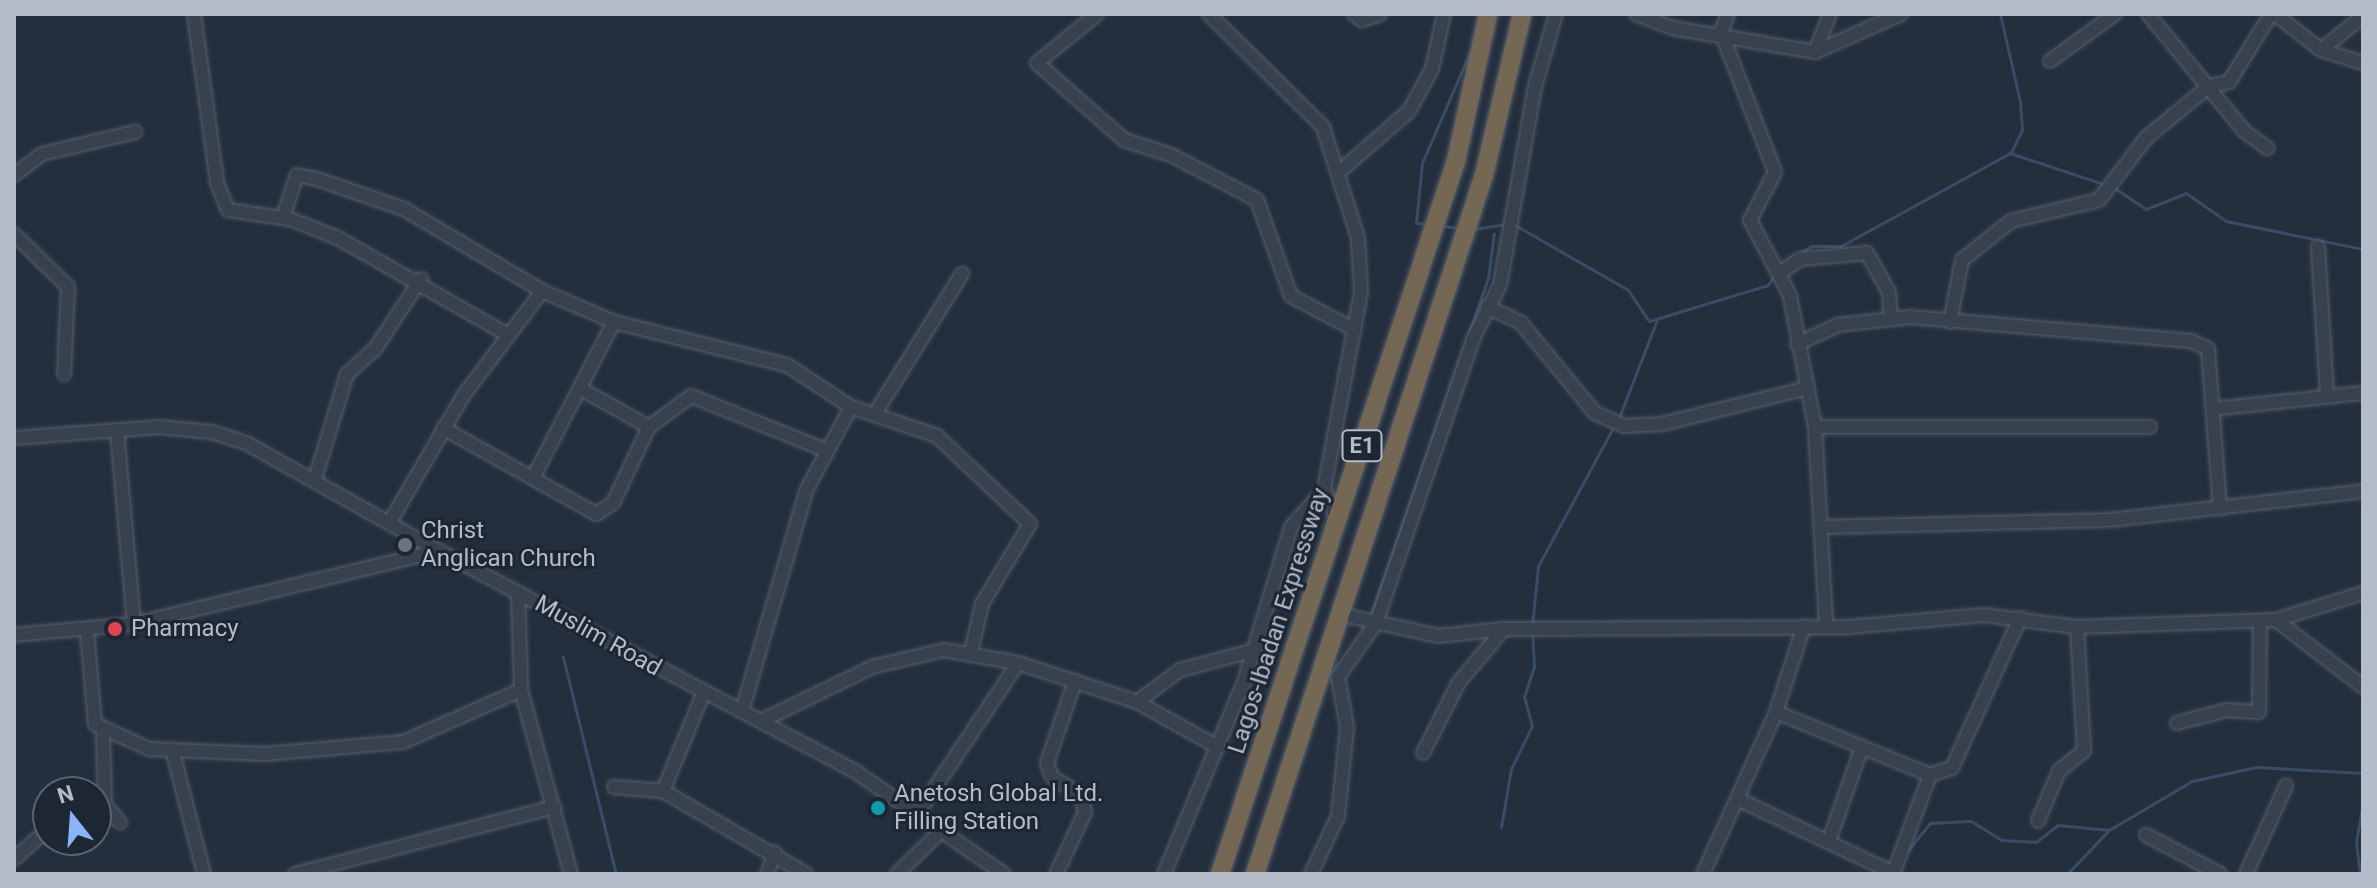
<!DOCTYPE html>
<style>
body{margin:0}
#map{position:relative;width:2377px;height:888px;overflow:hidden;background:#242f3e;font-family:Roboto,sans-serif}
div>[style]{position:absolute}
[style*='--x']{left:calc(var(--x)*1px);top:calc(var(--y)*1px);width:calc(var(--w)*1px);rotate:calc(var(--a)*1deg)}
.stream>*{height:3px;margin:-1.5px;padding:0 1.5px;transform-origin:1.5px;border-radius:1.5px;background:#394c67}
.roads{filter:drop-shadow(0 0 2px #565f6c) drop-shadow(0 0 2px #565f6c)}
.minor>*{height:12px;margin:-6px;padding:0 6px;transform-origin:6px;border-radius:6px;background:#38414e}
.highway>*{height:18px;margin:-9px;padding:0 9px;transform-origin:9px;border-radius:9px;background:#746855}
.dots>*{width:22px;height:22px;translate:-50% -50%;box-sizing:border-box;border:4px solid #1d2633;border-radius:50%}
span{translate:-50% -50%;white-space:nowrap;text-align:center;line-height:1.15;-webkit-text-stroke:6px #1d2633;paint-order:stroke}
.shield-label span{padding:2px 6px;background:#1d2633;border:2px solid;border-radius:6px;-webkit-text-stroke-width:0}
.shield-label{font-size:22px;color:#b4bcc9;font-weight:700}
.poi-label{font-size:24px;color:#b4bcc9}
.left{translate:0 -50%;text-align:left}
.street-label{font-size:24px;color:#b4bcc9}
.frame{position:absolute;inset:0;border:16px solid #b4bcc9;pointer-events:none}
.north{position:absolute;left:32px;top:776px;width:80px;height:80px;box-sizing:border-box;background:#1d2633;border:2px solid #59626f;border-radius:50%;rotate:343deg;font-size:22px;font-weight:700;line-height:32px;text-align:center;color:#b4bcc9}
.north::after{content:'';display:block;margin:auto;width:28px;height:36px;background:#8ab4f8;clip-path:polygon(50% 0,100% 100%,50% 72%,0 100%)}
</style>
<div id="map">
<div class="stream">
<div style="--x:2000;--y:14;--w:89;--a:77.1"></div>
<div style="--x:2020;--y:101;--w:29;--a:86"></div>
<div style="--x:2022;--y:130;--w:25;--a:116"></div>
<div style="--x:1473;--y:43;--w:20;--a:-79"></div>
<div style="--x:2113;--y:187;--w:40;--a:34"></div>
<div style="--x:2146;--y:209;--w:43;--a:-21.8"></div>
<div style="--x:2186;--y:193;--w:49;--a:35"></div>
<div style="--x:2226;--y:221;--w:140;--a:11.6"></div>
<div style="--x:1510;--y:193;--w:24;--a:-78"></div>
<div style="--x:1427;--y:224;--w:11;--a:-175"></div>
<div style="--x:1416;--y:223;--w:60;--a:-84.3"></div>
<div style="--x:1422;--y:163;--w:123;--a:-66.6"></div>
<div style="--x:1515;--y:225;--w:130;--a:29.9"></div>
<div style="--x:1628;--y:290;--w:37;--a:56"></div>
<div style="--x:1649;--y:321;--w:124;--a:-16.8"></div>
<div style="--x:1768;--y:285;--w:13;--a:-58"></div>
<div style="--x:1442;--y:226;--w:17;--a:7"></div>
<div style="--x:1474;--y:229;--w:33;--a:-9"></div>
<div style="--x:1782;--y:265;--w:35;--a:-33"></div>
<div style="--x:1811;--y:246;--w:30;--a:0"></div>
<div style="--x:1841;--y:246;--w:193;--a:-28.8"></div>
<div style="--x:2010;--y:153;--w:101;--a:18.4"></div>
<div style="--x:1618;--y:420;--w:107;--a:-68.7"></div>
<div style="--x:1370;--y:617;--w:359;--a:-70.8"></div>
<div style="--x:1488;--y:278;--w:45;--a:-82.4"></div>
<div style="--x:1532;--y:626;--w:60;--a:-84.3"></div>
<div style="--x:1538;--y:566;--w:159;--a:-61.5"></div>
<div style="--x:563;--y:657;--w:223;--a:76.3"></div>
<div style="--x:1501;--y:827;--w:59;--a:-80.2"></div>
<div style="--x:1511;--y:769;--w:48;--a:-64"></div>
<div style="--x:1532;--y:726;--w:30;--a:-105"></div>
<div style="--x:1524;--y:697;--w:32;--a:-72"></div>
<div style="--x:1534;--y:667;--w:33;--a:-93"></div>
<div style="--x:1909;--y:849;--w:33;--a:-51"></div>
<div style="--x:1930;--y:823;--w:41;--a:-2.8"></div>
<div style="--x:1971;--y:821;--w:36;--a:32"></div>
<div style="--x:2001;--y:840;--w:35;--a:3"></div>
<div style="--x:2036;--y:842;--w:28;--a:-38"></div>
<div style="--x:2058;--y:825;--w:51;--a:5.6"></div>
<div style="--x:2067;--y:874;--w:61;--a:-46.3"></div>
<div style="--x:2109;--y:830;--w:96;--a:-30.6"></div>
<div style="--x:2192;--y:781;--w:66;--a:-12.3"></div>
<div style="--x:2256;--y:767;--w:107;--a:3.2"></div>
<div style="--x:2360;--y:874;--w:32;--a:-97"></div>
<div style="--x:2356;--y:842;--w:40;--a:-80"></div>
</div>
<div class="roads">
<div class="minor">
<div style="--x:194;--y:14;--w:171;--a:82.2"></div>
<div style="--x:217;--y:183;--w:29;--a:68"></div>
<div style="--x:228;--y:210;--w:63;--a:8.3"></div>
<div style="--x:290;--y:219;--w:52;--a:21.6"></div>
<div style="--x:338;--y:238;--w:196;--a:29.7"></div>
<div style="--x:1097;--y:14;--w:77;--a:140.8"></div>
<div style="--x:1037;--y:63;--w:116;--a:41.5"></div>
<div style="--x:1124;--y:140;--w:49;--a:17.7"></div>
<div style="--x:1171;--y:155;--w:97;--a:27.6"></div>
<div style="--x:1257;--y:200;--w:102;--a:70.5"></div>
<div style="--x:1291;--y:296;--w:72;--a:28"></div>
<div style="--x:1209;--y:14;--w:161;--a:44.7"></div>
<div style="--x:1323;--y:127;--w:116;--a:72.5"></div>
<div style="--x:1358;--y:238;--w:54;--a:86.8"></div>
<div style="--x:1361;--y:292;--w:201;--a:100.6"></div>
<div style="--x:1324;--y:490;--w:33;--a:65"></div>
<div style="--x:1354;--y:14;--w:10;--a:37"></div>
<div style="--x:1362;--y:20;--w:19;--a:-18"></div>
<div style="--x:1636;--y:14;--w:39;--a:21"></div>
<div style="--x:1672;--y:28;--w:145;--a:9.5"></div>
<div style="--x:1815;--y:52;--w:94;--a:-23.8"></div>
<div style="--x:1728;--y:14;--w:19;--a:111"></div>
<div style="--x:1721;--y:32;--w:150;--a:68.9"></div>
<div style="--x:1775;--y:172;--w:54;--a:117.5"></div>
<div style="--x:1750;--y:220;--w:86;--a:62.2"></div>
<div style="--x:1790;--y:296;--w:133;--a:79.2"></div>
<div style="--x:1815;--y:427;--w:199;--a:86.8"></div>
<div style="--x:2148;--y:14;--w:151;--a:50.6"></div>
<div style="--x:2244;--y:131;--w:29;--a:36"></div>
<div style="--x:2275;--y:14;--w:58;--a:38"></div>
<div style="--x:2321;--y:50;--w:44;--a:17.2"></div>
<div style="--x:2321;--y:50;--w:54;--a:-39"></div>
<div style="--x:1815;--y:52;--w:41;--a:-68.5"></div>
<div style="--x:2050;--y:61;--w:80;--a:-35.9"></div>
<div style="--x:1339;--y:172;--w:93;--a:-41.1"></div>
<div style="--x:1409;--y:111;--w:48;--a:-61.3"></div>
<div style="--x:1432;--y:69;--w:56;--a:-77.7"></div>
<div style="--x:14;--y:175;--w:35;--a:-37"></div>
<div style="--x:42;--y:154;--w:96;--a:-13.3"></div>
<div style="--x:283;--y:217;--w:44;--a:-71.6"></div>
<div style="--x:297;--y:175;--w:24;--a:12"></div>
<div style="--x:320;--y:180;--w:89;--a:19"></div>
<div style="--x:404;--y:209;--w:161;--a:30.7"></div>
<div style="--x:542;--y:291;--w:78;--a:23.3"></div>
<div style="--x:614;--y:322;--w:178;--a:14"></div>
<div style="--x:787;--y:365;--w:77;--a:33.3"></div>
<div style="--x:851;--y:407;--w:91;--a:18.6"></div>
<div style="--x:937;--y:436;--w:128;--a:43.4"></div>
<div style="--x:1030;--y:524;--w:93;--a:121"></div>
<div style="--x:982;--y:604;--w:50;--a:102.7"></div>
<div style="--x:14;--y:234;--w:76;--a:44.5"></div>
<div style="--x:68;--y:287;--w:87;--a:92.6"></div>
<div style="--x:2318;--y:247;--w:149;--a:86.5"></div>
<div style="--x:1778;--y:274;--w:27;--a:-34"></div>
<div style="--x:1800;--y:259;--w:67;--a:-5.1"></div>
<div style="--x:1867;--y:253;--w:45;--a:60.6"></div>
<div style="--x:1889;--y:292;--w:27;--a:86"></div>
<div style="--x:1487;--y:307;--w:38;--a:25"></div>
<div style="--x:1521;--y:323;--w:117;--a:50.6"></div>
<div style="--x:1595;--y:413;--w:32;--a:24"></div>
<div style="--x:1624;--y:426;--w:38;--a:-3"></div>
<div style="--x:1662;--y:424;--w:149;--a:-13.9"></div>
<div style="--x:1950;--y:322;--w:63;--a:-79"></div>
<div style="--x:1962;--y:260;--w:63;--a:-38.5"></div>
<div style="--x:2011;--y:221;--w:90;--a:-13.4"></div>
<div style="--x:2099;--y:200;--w:78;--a:-52.8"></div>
<div style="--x:2146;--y:138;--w:82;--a:-39.5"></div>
<div style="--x:2209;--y:86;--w:20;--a:-11"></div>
<div style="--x:2229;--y:82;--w:80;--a:-58.3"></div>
<div style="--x:1797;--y:344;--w:45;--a:-24.9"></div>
<div style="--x:1838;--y:325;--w:72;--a:-6.3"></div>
<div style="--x:1910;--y:317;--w:282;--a:4.9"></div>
<div style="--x:2191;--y:341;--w:19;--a:25"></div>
<div style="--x:2208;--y:349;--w:160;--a:85.7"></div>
<div style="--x:581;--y:389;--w:78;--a:29.2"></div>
<div style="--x:2213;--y:409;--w:151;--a:-6.1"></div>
<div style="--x:876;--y:412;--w:163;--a:-58.1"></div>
<div style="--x:1815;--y:427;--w:335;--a:0"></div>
<div style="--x:443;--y:428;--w:176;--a:29.3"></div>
<div style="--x:596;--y:514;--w:20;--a:-33"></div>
<div style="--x:613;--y:503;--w:84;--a:-64.7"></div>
<div style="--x:649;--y:427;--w:52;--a:-36.4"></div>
<div style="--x:691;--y:396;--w:142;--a:21.9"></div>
<div style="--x:117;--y:430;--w:195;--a:85"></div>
<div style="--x:14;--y:438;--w:145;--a:-4.3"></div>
<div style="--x:159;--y:427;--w:53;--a:5.4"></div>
<div style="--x:212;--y:432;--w:38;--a:18"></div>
<div style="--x:248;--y:444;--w:219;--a:29.3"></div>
<div style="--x:533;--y:478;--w:176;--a:-62.6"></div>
<div style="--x:315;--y:479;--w:110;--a:-73.1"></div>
<div style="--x:347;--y:374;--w:38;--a:-42"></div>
<div style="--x:375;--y:349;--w:84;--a:-56.7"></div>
<div style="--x:390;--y:522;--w:146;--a:-59.9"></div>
<div style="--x:463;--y:396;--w:131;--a:-53"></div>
<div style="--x:1822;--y:527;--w:288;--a:-1.4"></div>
<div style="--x:2110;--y:520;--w:255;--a:-6.5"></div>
<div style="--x:518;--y:592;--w:98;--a:88.2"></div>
<div style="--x:521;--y:690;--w:191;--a:74.8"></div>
<div style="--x:1339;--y:614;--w:101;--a:12.5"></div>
<div style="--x:1438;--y:636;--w:66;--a:-6.1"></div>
<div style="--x:1504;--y:629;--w:344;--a:-0.3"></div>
<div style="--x:1848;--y:627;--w:137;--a:-5"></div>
<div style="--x:1984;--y:615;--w:94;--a:7.4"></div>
<div style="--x:2077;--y:627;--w:199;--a:-2"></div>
<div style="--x:2276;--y:620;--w:110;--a:37.6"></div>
<div style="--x:2276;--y:620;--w:91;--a:-17.2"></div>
<div style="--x:87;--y:632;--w:92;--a:85"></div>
<div style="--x:95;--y:724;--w:60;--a:24.8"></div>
<div style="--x:149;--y:749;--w:116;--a:2.5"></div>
<div style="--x:265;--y:754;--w:139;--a:-5"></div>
<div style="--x:403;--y:742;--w:129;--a:-23.8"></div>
<div style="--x:14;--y:635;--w:121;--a:-5.2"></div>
<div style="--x:134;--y:624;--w:314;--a:-13.5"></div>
<div style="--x:439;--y:551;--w:472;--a:27.9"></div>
<div style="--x:856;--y:772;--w:180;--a:34.6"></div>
<div style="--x:1137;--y:702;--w:54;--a:-36.7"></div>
<div style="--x:1180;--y:670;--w:78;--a:-14.9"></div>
<div style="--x:742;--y:711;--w:231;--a:-73.7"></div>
<div style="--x:807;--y:489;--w:93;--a:-61.8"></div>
<div style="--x:1776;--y:712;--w:166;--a:22.2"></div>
<div style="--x:761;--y:721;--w:123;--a:-25.9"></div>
<div style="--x:872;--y:667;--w:74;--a:-13.3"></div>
<div style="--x:944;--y:650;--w:75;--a:10"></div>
<div style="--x:1018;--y:663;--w:125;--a:18.1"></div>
<div style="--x:1137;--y:702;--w:93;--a:29.1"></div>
<div style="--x:2177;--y:723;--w:52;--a:-14.6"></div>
<div style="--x:2227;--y:710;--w:32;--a:4"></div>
<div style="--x:2259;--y:712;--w:90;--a:-89.4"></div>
<div style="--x:103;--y:733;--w:72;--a:88.4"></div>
<div style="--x:105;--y:805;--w:23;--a:49"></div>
<div style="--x:172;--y:749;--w:129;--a:75.6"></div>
<div style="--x:1423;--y:753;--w:80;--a:-63.1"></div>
<div style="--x:1459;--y:682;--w:70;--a:-49.7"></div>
<div style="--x:614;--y:787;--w:49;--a:4.7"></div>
<div style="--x:663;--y:791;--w:165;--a:30.1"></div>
<div style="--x:663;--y:791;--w:107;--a:-67.5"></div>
<div style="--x:1740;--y:800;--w:170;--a:25.5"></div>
<div style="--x:920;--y:810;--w:177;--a:-56.3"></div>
<div style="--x:2038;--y:821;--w:54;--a:-67.2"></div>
<div style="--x:2059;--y:771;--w:32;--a:-39"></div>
<div style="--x:2084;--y:751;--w:124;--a:-93.2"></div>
<div style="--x:2146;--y:835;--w:84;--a:27.8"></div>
<div style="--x:1829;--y:841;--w:100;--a:-70.7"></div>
<div style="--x:14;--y:859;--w:45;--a:-41.4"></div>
<div style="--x:295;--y:874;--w:268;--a:-14.5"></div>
<div style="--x:767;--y:874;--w:23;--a:-70"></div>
<div style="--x:897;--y:874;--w:67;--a:-44.4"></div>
<div style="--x:1056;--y:874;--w:68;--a:-64.9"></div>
<div style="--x:1085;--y:812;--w:17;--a:-103"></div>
<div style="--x:1081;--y:795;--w:34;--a:-148"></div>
<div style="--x:1052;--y:777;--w:15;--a:-110"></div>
<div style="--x:1047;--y:763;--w:87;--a:-71.1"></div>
<div style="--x:1164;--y:874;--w:208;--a:-67.4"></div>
<div style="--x:1244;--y:682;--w:162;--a:-73.1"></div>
<div style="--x:1291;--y:527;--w:50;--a:-48.3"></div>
<div style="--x:1311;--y:874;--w:64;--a:-65"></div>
<div style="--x:1338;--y:816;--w:89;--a:-84.2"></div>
<div style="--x:1347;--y:727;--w:51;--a:-100.2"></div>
<div style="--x:1338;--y:677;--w:66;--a:-54.9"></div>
<div style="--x:1376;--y:623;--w:300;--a:-71.1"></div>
<div style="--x:1473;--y:339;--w:60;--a:-63.4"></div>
<div style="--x:1500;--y:285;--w:202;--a:-80"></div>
<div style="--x:1535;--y:86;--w:75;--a:-73.7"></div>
<div style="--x:1703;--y:874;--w:178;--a:-65.7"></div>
<div style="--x:1776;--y:712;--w:90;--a:-72"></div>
<div style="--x:1893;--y:874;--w:106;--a:-69.5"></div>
<div style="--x:1930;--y:775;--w:23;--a:-18"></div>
<div style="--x:1952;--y:768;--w:165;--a:-65.6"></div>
<div style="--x:2246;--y:874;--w:97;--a:-65.6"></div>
</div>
<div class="highway">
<div style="--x:1220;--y:874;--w:751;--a:-71.69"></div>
<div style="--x:1456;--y:161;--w:150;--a:-77.7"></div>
<div style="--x:1255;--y:874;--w:736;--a:-71.86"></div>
<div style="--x:1484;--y:175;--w:165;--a:-76.7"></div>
</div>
</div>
<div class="dots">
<div style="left:405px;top:545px;background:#6b7280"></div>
<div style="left:115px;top:629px;background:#e0444e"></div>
<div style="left:878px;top:808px;background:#0f9aa8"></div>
</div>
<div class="shield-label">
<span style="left:1362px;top:446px">E1</span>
</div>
<div class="poi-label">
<span class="left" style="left:421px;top:545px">Christ<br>Anglican Church</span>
<span class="left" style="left:131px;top:629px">Pharmacy</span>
<span class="left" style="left:894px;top:808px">Anetosh Global Ltd.<br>Filling Station</span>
</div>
<div class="street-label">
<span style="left:1279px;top:621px;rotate:-72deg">Lagos-Ibadan Expressway</span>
<span style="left:598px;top:636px;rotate:29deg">Muslim Road</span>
</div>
<div class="frame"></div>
<div class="north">N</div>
</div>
